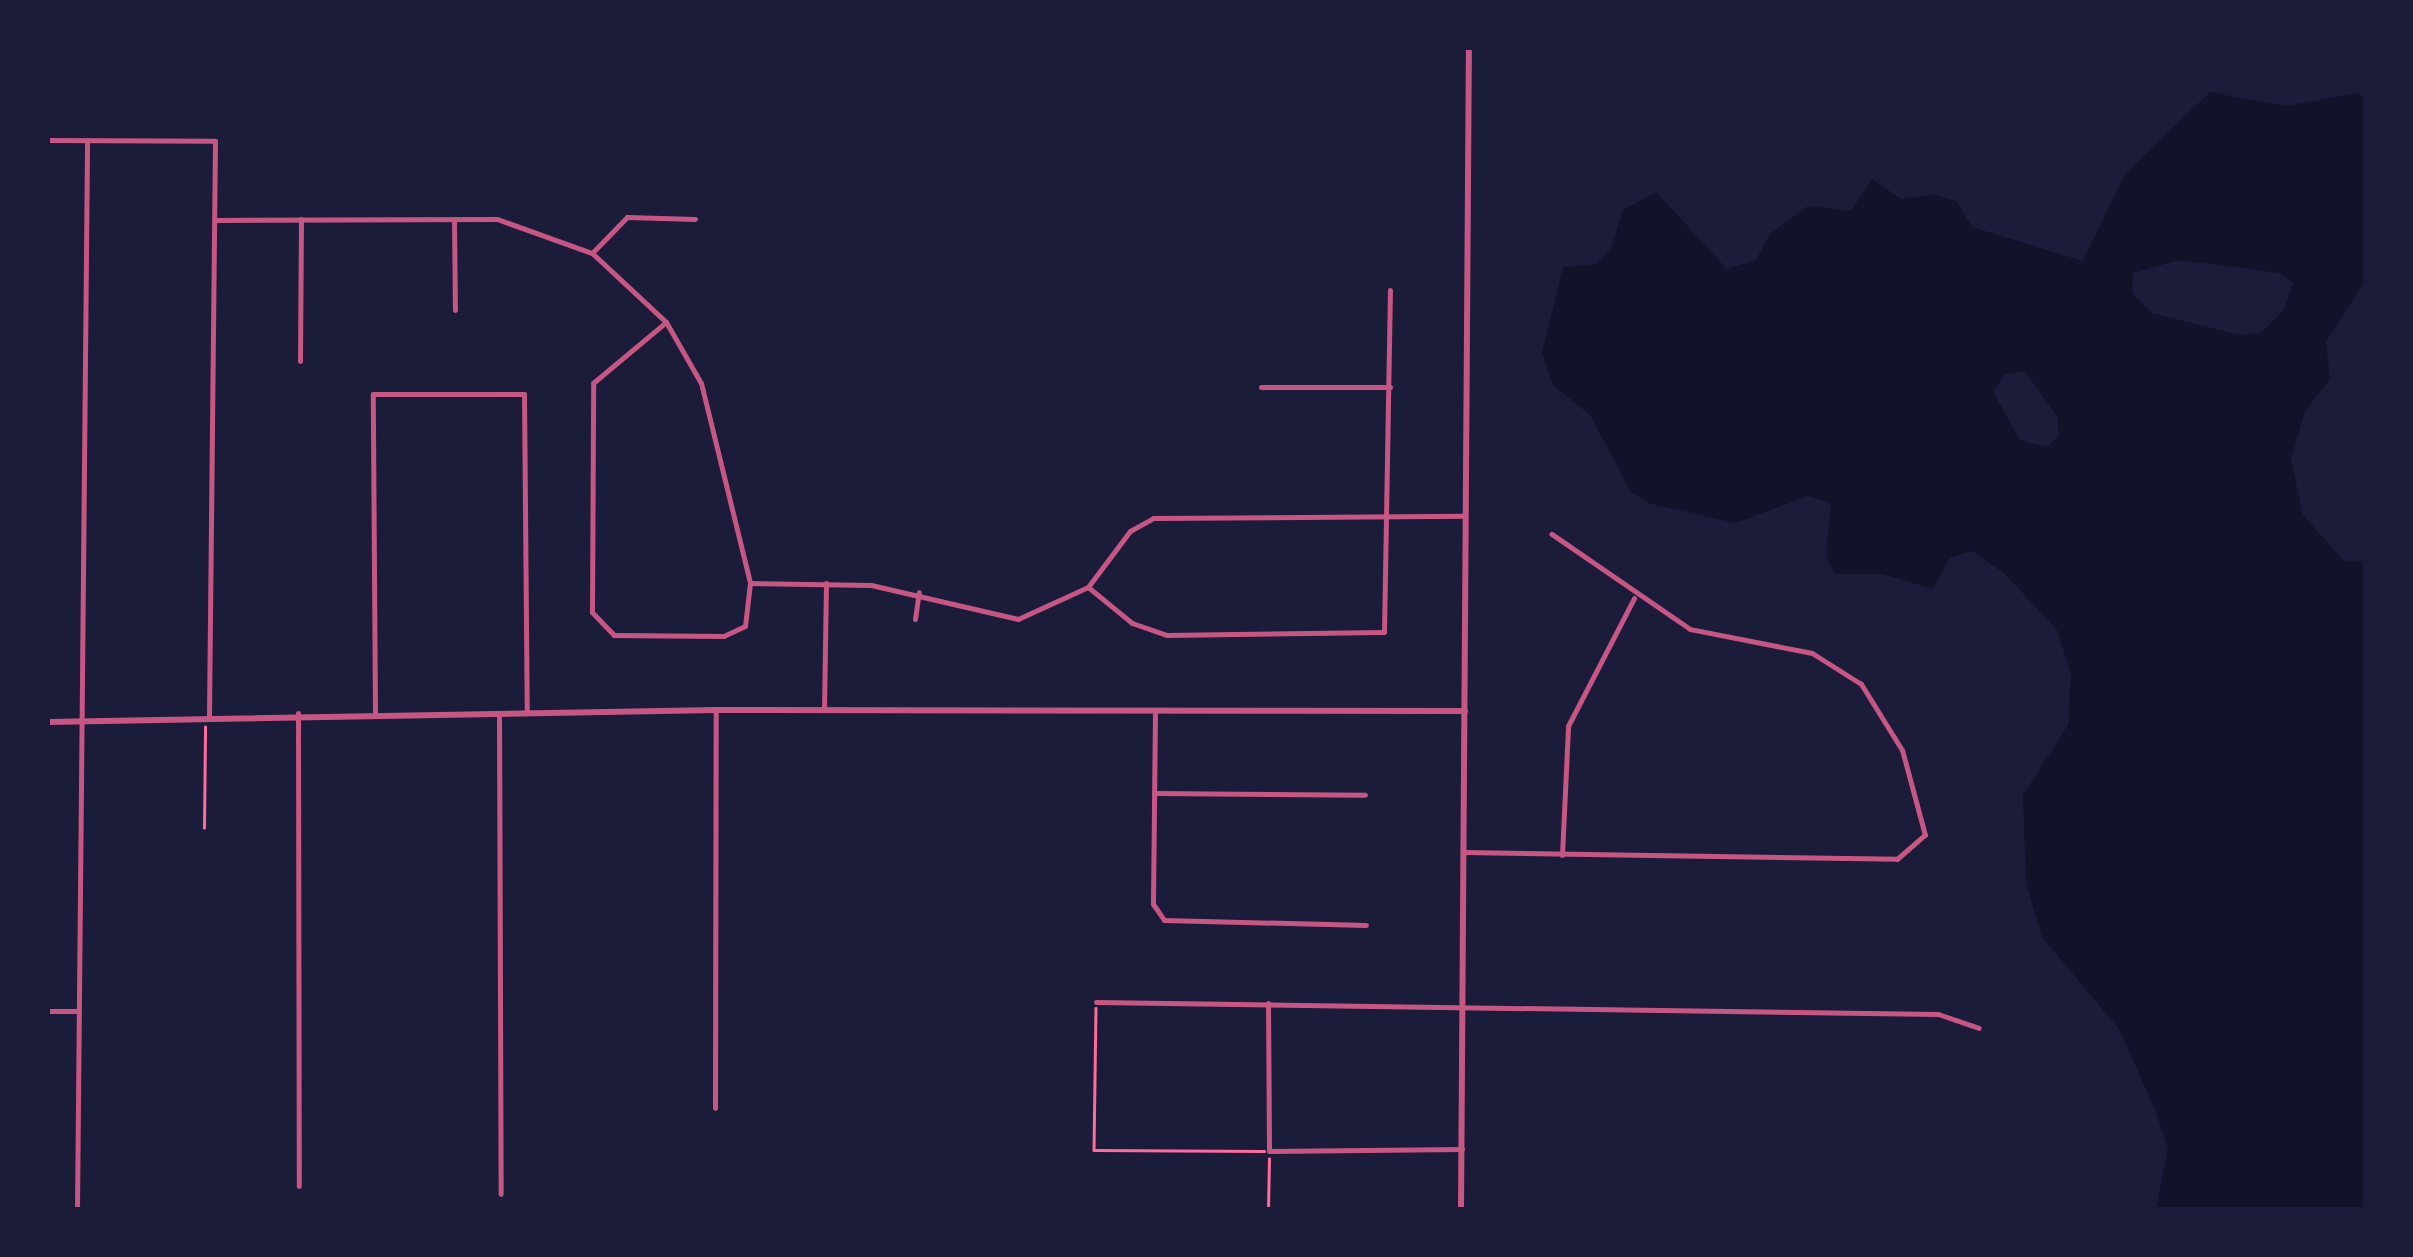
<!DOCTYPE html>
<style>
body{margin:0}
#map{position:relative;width:2413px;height:1257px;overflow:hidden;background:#1b1b3a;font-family:"Public Sans",sans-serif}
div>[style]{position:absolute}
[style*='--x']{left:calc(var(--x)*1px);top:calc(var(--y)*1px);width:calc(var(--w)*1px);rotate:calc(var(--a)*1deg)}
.water>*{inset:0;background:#12122b}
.path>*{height:2.5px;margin:-1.25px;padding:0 1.25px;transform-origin:1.25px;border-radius:1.25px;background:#ff6b9d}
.minor>*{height:5px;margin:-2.5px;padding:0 2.5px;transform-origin:2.5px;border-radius:2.5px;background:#c65784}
.tertiary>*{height:6px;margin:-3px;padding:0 3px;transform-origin:3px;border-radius:3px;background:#c65784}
span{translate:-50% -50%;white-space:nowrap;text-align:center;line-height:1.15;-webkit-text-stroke:10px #1b1b3a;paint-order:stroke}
.frame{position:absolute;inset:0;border:50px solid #1b1b3a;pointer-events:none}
</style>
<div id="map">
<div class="water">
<div style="clip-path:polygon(evenodd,2210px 92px,2286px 106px,2359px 93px,2365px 101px,2365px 281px,2326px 342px,2330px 379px,2305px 411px,2291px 460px,2303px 515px,2345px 562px,2365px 561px,2365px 1209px,2156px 1209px,2168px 1149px,2156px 1112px,2119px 1029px,2042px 937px,2026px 883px,2023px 795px,2068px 725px,2071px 674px,2057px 630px,2004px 573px,1972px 551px,1950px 558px,1933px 589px,1883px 574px,1834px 574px,1826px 555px,1831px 503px,1808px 496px,1735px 523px,1651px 504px,1631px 492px,1590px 415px,1553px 385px,1542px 353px,1563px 267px,1595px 264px,1611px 248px,1623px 210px,1656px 192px,1727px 269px,1756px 260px,1770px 234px,1808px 206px,1851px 211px,1872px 179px,1901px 199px,1934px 194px,1957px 202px,1972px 227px,2083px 261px,2125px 174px,2210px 92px,2179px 260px,2280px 273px,2293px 283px,2284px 310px,2261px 333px,2240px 335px,2152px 313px,2132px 293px,2133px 273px,2179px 260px,2210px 92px,2025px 371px,2058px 418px,2058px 437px,2047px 447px,2020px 440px,1993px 392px,2004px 375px,2025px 371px)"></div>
</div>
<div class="path">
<div style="--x:204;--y:828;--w:101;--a:-89.4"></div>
<div style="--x:1096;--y:1008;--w:142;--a:90.8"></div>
<div style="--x:1094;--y:1150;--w:170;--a:0.3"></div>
<div style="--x:1268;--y:1210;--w:51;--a:-88.9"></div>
</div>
<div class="minor">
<div style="--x:48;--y:140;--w:167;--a:0.3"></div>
<div style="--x:215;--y:141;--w:575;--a:90.6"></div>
<div style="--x:216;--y:220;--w:281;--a:-0.2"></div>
<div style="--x:497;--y:219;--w:101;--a:19.7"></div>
<div style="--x:592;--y:253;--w:101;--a:43"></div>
<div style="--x:666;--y:322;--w:70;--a:60.2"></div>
<div style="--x:701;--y:383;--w:206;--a:76.2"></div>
<div style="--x:750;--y:583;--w:43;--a:96.6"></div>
<div style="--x:745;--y:626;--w:23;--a:155"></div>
<div style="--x:724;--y:636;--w:110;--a:-179.5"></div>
<div style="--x:614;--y:635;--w:32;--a:-134"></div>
<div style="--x:592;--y:612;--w:229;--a:-89.7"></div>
<div style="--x:593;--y:383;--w:95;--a:-39.9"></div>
<div style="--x:454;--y:220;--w:90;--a:89.4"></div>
<div style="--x:592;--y:253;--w:50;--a:-45.8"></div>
<div style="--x:627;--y:217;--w:68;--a:1.7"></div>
<div style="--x:300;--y:361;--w:142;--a:-89.6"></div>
<div style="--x:1261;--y:387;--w:129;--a:0"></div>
<div style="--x:750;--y:583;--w:121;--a:0.9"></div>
<div style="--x:871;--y:585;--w:151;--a:13"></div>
<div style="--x:1018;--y:619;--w:77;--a:-24.6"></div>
<div style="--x:1088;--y:587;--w:70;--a:-53.1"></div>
<div style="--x:1130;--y:531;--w:26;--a:-29"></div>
<div style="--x:1153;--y:518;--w:312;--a:-0.4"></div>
<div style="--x:1088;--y:587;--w:57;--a:39.3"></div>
<div style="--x:1132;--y:623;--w:37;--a:19"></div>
<div style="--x:1167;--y:635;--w:217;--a:-0.8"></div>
<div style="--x:1384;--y:632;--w:342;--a:-89"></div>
<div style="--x:915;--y:619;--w:27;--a:-82"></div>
<div style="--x:824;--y:710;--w:127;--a:-89.1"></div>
<div style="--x:1155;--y:711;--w:193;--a:90.6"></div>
<div style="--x:1153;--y:904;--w:19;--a:55"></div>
<div style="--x:1164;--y:920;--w:202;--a:1.4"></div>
<div style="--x:298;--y:713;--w:473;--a:89.9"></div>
<div style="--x:375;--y:713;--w:319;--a:-90.4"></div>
<div style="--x:373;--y:394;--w:151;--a:0"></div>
<div style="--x:524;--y:394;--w:319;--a:89.5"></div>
<div style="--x:499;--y:713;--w:481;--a:89.8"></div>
<div style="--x:1154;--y:793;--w:211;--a:0.5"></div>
<div style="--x:1463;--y:852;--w:434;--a:0.9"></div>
<div style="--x:1897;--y:859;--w:37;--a:-41"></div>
<div style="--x:1925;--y:835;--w:88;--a:-105.1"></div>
<div style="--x:1902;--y:750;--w:78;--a:-121.8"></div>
<div style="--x:1861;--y:684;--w:58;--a:-147.7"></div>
<div style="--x:1812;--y:653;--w:124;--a:-168.9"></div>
<div style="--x:1690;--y:629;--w:168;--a:-145.5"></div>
<div style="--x:1562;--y:855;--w:129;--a:-87.3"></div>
<div style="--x:1568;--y:726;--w:144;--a:-62.7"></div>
<div style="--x:1096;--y:1002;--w:842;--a:0.82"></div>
<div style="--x:1938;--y:1014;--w:43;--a:18.9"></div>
<div style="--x:1268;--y:1003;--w:148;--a:89.6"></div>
<div style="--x:1269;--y:1151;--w:193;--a:-0.6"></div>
<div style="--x:48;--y:1011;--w:29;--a:0"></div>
<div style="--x:715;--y:1108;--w:398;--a:-89.9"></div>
<div style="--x:77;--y:1210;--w:1070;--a:-89.46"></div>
</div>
<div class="tertiary">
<div style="--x:48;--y:722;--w:668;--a:-1.03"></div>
<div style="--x:716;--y:710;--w:749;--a:0.08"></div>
<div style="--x:1461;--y:1210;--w:1162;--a:-89.61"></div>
</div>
<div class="frame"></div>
</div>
